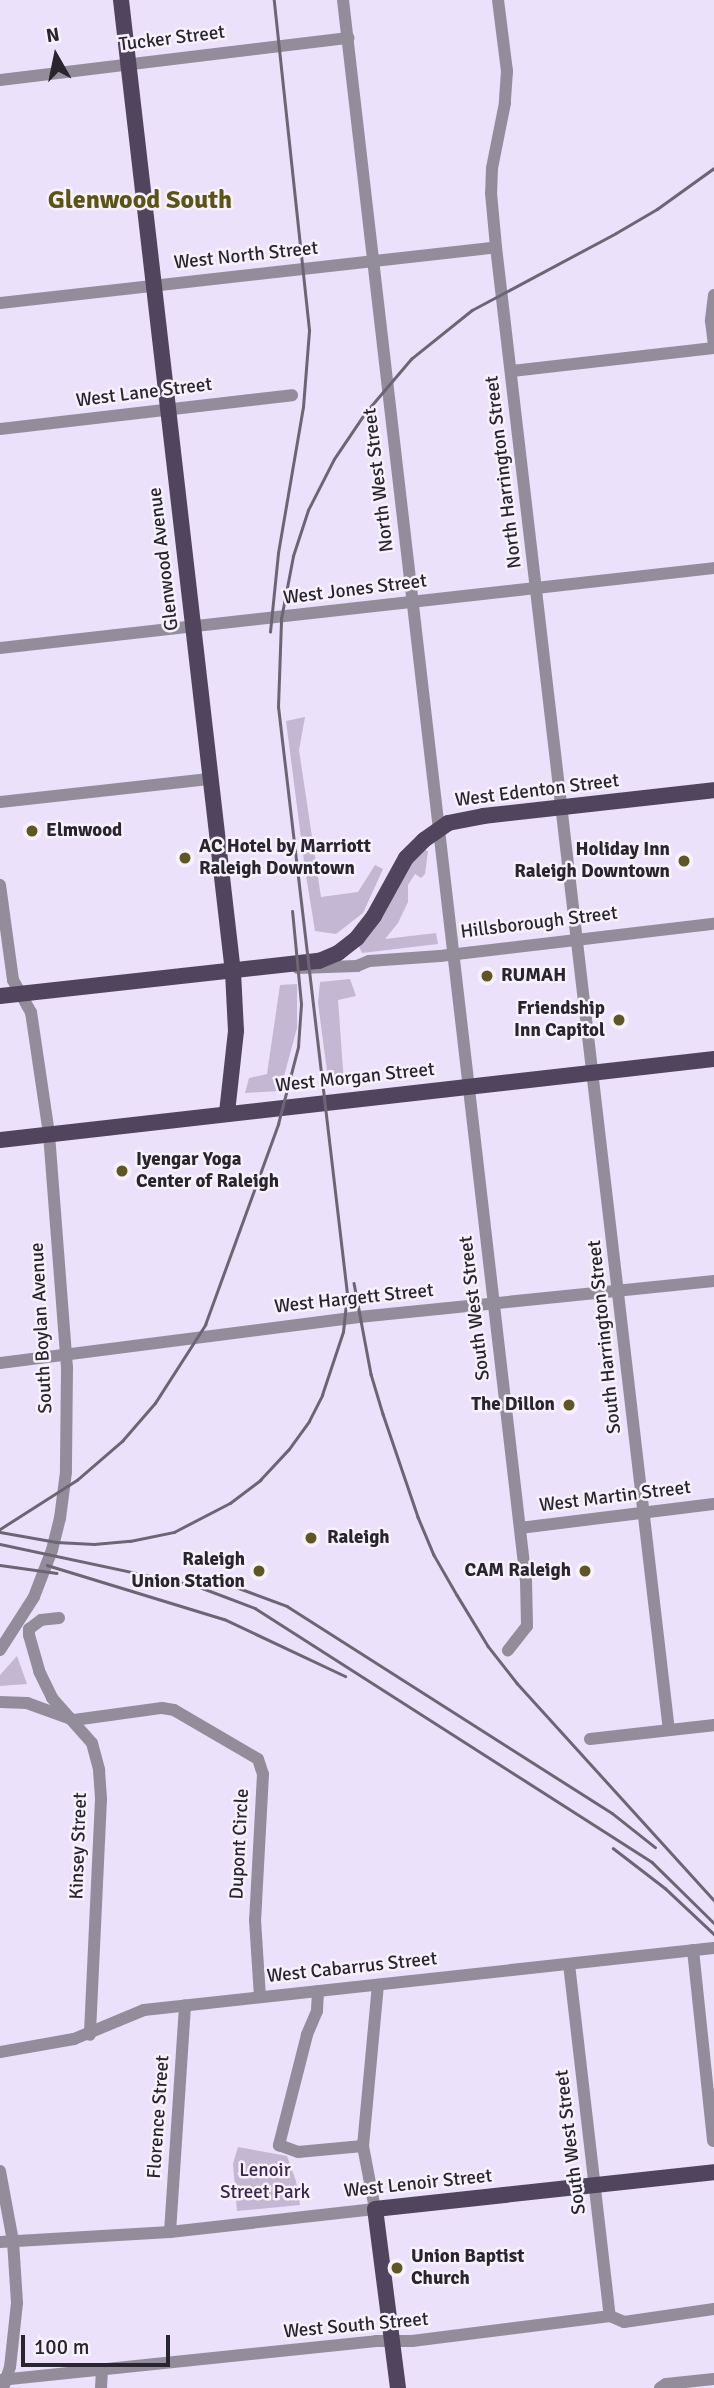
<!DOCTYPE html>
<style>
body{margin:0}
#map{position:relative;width:714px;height:2388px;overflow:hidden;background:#ebe1fa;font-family:Signika,sans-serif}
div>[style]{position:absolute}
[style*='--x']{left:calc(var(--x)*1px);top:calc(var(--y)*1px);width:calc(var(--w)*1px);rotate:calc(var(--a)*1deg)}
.green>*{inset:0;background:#c3b7d3}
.minor>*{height:12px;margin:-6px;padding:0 6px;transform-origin:6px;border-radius:6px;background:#938d9b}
.major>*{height:16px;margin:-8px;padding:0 8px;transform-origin:8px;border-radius:8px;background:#50455d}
.rail>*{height:2.5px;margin:-1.25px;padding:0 1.25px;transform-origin:1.25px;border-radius:1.25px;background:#6c6674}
.dots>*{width:19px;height:19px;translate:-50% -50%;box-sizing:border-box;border:4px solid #f6f1fb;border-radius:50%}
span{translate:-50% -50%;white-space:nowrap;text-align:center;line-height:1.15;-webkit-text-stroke:5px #f6f1fb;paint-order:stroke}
.street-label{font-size:19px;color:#29252e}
.poi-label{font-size:19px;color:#29252e;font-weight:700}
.left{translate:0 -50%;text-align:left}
.right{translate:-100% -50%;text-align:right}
.park-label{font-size:19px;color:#3a2551}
.district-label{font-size:26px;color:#5c5416;font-weight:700}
.north{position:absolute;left:21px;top:21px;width:70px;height:70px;-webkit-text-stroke:5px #f6f1fb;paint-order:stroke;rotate:351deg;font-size:19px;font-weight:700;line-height:28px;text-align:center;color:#29252e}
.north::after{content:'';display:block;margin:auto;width:24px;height:32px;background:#29252e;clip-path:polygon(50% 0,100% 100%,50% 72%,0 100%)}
.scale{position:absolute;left:21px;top:2335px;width:149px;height:32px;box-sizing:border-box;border:4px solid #29252e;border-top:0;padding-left:9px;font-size:21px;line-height:24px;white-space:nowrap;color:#29252e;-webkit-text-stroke:5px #f6f1fb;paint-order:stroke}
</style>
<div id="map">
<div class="green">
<div style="clip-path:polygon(305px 717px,299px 750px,321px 897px,358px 892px,375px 865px,383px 869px,363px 913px,336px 934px,315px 931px,305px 869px,286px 721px)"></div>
<div style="clip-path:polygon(420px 848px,428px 851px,425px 874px,421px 878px,415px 874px,408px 885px,408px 902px,398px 923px,385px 939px,436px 933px,438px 944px,362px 953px,358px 944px)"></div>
<div style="clip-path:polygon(350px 979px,356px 996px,338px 1000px,344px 1083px,329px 1086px,318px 1003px,320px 982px)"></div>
<div style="clip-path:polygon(297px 984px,297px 1028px,280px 1091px,245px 1093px,249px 1078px,267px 1074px,280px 985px)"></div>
<div style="clip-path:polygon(17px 1656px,27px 1684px,0 1686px,0 1675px)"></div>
<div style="clip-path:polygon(238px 2147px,287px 2156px,296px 2181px,300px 2205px,237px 2211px,233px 2164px)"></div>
</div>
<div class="minor">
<div style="--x:343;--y:0;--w:1592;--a:83.4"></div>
<div style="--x:526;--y:1581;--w:45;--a:88.7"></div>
<div style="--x:527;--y:1626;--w:31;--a:128"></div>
<div style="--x:498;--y:0;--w:72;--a:82.8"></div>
<div style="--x:507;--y:71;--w:32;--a:94"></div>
<div style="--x:505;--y:103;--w:66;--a:101.3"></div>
<div style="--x:492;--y:168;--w:25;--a:92"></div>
<div style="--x:491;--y:193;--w:54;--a:84.7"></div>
<div style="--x:496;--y:247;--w:1493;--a:83.35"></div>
<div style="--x:0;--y:80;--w:351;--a:-6.9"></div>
<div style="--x:714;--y:295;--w:26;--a:97"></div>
<div style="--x:711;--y:321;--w:25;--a:83"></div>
<div style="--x:0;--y:303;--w:499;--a:-6.4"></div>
<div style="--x:512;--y:371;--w:203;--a:-6.5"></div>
<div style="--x:0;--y:429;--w:294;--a:-6.6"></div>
<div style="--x:0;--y:648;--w:718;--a:-6.39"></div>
<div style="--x:0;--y:802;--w:210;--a:-6.3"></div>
<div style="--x:0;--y:885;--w:96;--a:82.2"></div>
<div style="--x:13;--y:980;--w:37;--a:61"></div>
<div style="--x:31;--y:1012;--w:123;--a:81.6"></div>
<div style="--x:49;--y:1134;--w:235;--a:85.6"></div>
<div style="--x:67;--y:1368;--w:104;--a:90.6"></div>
<div style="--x:66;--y:1472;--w:46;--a:97.4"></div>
<div style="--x:60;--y:1518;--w:33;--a:104"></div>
<div style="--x:52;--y:1550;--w:50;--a:111"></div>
<div style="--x:34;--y:1597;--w:63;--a:122.7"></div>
<div style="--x:298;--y:968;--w:59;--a:-1.9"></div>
<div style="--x:357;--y:966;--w:13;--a:-23"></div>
<div style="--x:369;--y:961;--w:71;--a:-4"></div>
<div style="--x:440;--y:956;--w:276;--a:-6.7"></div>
<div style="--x:0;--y:1363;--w:362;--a:-7.3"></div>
<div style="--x:359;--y:1317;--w:357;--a:-5.8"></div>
<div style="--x:520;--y:1528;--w:195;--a:-7.1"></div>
<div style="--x:59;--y:1618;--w:18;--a:174"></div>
<div style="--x:41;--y:1620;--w:15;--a:143"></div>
<div style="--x:29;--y:1629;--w:6;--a:90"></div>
<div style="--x:29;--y:1635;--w:37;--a:74"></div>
<div style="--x:39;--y:1671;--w:30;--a:64"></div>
<div style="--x:52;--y:1698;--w:60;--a:48.4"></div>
<div style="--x:92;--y:1743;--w:28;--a:75"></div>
<div style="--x:99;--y:1770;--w:29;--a:86"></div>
<div style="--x:101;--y:1799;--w:236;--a:92.7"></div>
<div style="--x:0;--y:1702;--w:27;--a:2"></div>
<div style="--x:27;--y:1703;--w:50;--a:19.9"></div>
<div style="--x:74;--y:1720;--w:89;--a:-7.8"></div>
<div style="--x:162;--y:1708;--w:12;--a:9"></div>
<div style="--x:174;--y:1710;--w:97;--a:30.3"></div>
<div style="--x:258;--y:1759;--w:16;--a:72"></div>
<div style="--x:263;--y:1774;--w:146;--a:93.1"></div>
<div style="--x:255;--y:1920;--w:77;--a:86.3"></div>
<div style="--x:590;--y:1739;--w:125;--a:-6.4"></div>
<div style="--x:693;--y:1950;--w:192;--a:84"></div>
<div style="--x:569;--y:1964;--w:354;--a:83.4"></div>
<div style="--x:318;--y:1991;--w:20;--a:93"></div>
<div style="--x:317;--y:2011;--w:26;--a:113"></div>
<div style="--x:307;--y:2035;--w:114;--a:104.3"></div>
<div style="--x:279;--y:2145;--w:20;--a:20"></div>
<div style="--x:298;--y:2152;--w:65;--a:-5.3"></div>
<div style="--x:0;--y:2052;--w:75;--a:-10"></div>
<div style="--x:74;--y:2039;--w:76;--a:-22.5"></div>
<div style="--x:144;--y:2010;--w:573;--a:-6.21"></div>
<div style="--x:0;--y:2171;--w:71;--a:79.5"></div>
<div style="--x:13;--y:2241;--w:62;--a:86.3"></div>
<div style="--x:17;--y:2303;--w:64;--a:96.2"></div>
<div style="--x:10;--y:2367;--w:19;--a:108"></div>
<div style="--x:170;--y:2232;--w:227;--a:-86.2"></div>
<div style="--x:0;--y:2242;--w:170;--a:-3.4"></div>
<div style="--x:170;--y:2232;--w:206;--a:-6.4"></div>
<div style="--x:375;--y:2209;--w:64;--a:-100.8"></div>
<div style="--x:363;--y:2146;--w:162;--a:-84.7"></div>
<div style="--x:0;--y:2380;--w:378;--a:-5.9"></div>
<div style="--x:376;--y:2341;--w:36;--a:0"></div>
<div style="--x:412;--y:2341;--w:200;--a:-7.2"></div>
<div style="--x:610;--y:2316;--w:15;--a:23"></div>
<div style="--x:624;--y:2322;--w:91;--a:-8.2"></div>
<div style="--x:101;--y:2388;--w:17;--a:-87"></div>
<div style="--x:660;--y:2388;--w:7;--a:-34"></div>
<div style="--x:666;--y:2384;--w:48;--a:-5.9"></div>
</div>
<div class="major">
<div style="--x:121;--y:0;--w:978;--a:83.43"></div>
<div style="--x:233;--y:972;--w:59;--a:87.1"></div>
<div style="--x:236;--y:1031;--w:82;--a:96.3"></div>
<div style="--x:0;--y:996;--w:321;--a:-6.3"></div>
<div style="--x:319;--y:961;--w:21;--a:-23"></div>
<div style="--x:338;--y:953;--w:24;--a:-38"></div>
<div style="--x:357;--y:938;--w:28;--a:-52"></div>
<div style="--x:374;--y:916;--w:66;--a:-61.1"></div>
<div style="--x:406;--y:858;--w:25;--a:-45"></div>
<div style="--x:424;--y:840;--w:29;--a:-35"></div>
<div style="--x:448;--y:823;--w:36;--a:-11"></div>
<div style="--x:483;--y:816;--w:232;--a:-6.4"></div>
<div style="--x:0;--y:1140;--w:719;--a:-6.47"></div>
<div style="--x:398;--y:2388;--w:180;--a:-97.3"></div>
<div style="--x:375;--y:2209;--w:341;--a:-6.2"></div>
</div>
<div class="rail">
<div style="--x:270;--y:632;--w:79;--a:-84.2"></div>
<div style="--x:278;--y:553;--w:148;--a:-80.3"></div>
<div style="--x:303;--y:407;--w:77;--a:-85.5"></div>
<div style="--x:309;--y:330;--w:332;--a:-96.1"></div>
<div style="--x:354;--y:1283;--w:93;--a:79.4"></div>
<div style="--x:371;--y:1374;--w:42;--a:73.3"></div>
<div style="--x:383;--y:1414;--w:109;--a:71.2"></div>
<div style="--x:418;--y:1517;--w:41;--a:67.2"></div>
<div style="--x:434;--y:1555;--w:46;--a:60.1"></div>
<div style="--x:457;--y:1595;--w:60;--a:58.7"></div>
<div style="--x:488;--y:1646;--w:47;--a:51.9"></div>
<div style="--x:517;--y:1683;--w:293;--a:47.8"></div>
<div style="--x:0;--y:1529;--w:91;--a:-32.5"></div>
<div style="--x:77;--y:1480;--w:60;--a:-40.9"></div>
<div style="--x:122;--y:1441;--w:50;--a:-49"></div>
<div style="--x:155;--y:1403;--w:93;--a:-57.3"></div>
<div style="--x:205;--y:1325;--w:214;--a:-70"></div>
<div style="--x:278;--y:1124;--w:80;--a:-75.4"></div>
<div style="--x:298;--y:1047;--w:43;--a:-86"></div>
<div style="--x:301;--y:1004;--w:93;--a:-95.5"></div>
<div style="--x:0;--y:1532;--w:57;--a:10.1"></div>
<div style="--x:56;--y:1542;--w:38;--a:3"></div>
<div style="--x:94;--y:1544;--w:36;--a:-5"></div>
<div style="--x:130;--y:1541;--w:45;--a:-11.6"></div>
<div style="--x:174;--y:1532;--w:63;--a:-27.4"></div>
<div style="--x:230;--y:1503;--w:38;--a:-37"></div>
<div style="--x:260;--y:1480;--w:42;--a:-46.9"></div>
<div style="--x:289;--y:1449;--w:34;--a:-54"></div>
<div style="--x:309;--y:1421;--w:29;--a:-63"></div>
<div style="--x:322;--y:1395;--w:66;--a:-71.6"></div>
<div style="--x:343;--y:1332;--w:38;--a:-84"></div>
<div style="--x:347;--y:1294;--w:591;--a:-96.7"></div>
<div style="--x:278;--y:707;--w:88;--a:-88"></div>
<div style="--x:281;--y:619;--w:64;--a:-79.2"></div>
<div style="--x:293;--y:556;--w:48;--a:-71.9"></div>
<div style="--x:308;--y:510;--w:57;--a:-63"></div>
<div style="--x:334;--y:459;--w:55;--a:-56"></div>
<div style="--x:365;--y:413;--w:71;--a:-49.6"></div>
<div style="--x:411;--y:359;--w:78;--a:-38.8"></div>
<div style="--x:472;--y:310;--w:163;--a:-28.1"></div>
<div style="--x:616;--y:233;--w:48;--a:-30.3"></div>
<div style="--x:657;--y:209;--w:70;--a:-35.7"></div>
<div style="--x:0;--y:1544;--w:201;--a:12"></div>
<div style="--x:197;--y:1586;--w:62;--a:20.8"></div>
<div style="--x:255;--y:1608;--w:471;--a:32.6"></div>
<div style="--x:652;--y:1862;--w:87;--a:44.5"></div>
<div style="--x:0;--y:1565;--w:57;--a:8.1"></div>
<div style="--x:47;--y:1565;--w:185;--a:17"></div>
<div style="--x:224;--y:1619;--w:134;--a:25.2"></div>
<div style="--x:196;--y:1578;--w:33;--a:11"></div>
<div style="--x:228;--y:1584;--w:63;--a:20.4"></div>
<div style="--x:287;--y:1606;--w:385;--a:32.5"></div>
<div style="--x:612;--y:1813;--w:55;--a:38.3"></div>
<div style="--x:613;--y:1848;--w:66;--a:37.6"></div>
<div style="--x:665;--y:1888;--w:67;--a:43.2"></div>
</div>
<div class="dots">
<div style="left:32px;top:831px;background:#5e5723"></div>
<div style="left:185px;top:858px;background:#5e5723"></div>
<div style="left:684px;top:861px;background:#5e5723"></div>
<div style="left:487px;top:976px;background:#5e5723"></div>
<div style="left:619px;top:1020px;background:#5e5723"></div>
<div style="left:122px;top:1171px;background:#5e5723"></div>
<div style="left:569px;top:1405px;background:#5e5723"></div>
<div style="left:311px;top:1538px;background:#5e5723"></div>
<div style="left:259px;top:1571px;background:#5e5723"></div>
<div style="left:585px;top:1571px;background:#5e5723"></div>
<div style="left:397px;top:2268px;background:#5e5723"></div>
</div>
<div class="street-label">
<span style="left:172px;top:39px;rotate:-7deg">Tucker Street</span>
<span style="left:246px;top:256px;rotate:-6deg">West North Street</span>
<span style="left:144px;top:393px;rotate:-7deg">West Lane Street</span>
<span style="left:504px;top:472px;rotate:-97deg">North Harrington Street</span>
<span style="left:379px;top:480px;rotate:-97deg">North West Street</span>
<span style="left:164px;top:559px;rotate:-97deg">Glenwood Avenue</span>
<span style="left:355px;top:590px;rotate:-7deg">West Jones Street</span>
<span style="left:537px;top:791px;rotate:-7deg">West Edenton Street</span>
<span style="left:539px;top:923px;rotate:-7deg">Hillsborough Street</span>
<span style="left:355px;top:1078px;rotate:-6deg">West Morgan Street</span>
<span style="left:354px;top:1299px;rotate:-6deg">West Hargett Street</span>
<span style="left:475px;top:1308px;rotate:-97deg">South West Street</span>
<span style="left:42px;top:1328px;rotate:-93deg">South Boylan Avenue</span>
<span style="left:605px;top:1337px;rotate:-96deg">South Harrington Street</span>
<span style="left:615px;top:1497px;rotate:-7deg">West Martin Street</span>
<span style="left:240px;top:1844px;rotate:-87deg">Dupont Circle</span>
<span style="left:79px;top:1846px;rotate:-88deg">Kinsey Street</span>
<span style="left:352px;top:1968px;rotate:-6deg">West Cabarrus Street</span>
<span style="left:159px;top:2117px;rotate:-86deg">Florence Street</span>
<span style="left:571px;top:2142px;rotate:-97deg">South West Street</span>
<span style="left:418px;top:2184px;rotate:-6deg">West Lenoir Street</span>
<span style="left:356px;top:2326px;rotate:-5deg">West South Street</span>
</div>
<div class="poi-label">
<span class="left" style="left:46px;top:831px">Elmwood</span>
<span class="left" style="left:199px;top:858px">AC Hotel by Marriott<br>Raleigh Downtown</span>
<span class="right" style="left:670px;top:861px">Holiday Inn<br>Raleigh Downtown</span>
<span class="left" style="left:501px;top:976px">RUMAH</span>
<span class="right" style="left:605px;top:1020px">Friendship<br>Inn Capitol</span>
<span class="left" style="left:136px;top:1171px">Iyengar Yoga<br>Center of Raleigh</span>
<span class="right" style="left:555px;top:1405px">The Dillon</span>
<span class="left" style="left:327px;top:1538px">Raleigh</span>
<span class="right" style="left:245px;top:1571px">Raleigh<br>Union Station</span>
<span class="right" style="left:571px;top:1571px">CAM Raleigh</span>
<span class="left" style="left:411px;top:2268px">Union Baptist<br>Church</span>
</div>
<div class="park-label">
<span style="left:265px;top:2182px">Lenoir<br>Street Park</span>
</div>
<div class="district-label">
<span style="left:140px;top:201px">Glenwood South</span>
</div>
<div class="north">N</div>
<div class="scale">100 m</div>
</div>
